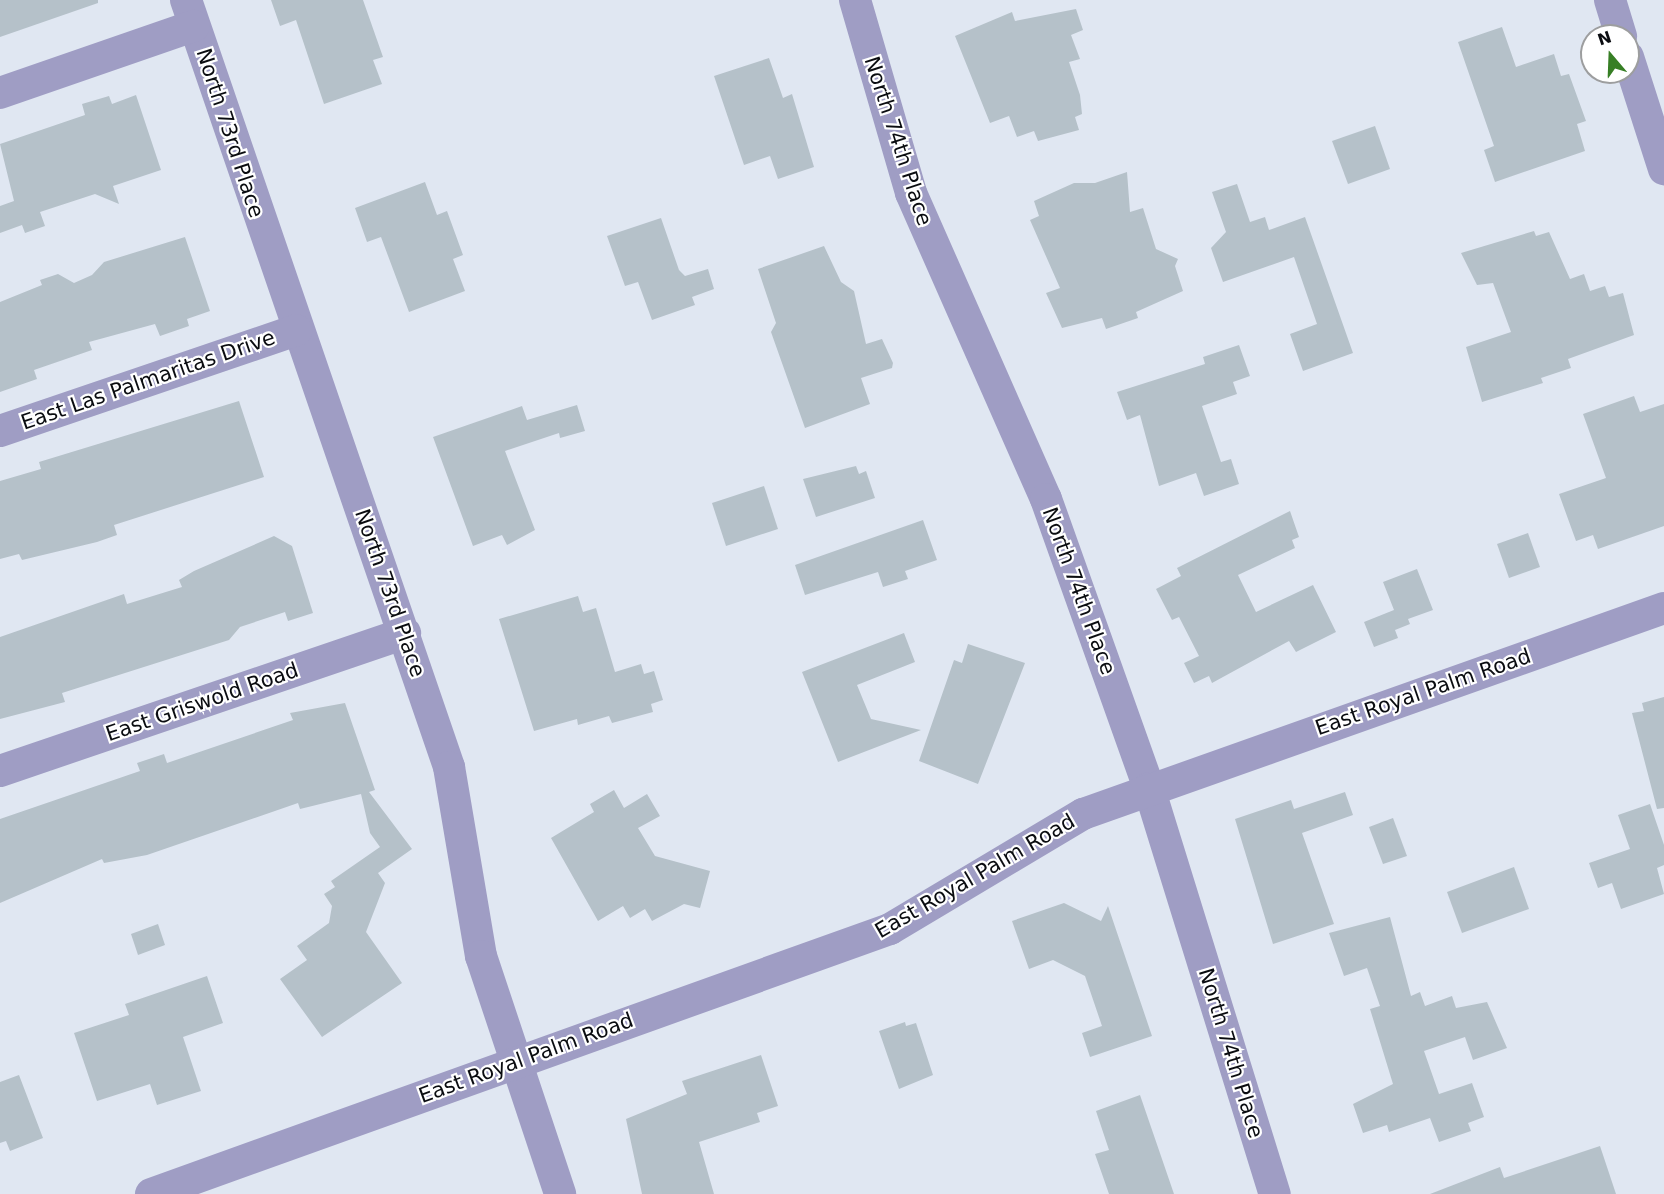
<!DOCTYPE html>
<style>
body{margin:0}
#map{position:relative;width:1664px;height:1194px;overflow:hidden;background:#e0e7f2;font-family:"DejaVu Sans",sans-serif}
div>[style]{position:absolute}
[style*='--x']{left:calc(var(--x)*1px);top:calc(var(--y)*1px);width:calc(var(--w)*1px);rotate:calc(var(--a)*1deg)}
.building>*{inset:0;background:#b5c1c9}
.minor>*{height:32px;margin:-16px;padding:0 16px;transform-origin:16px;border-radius:16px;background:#9f9dc4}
span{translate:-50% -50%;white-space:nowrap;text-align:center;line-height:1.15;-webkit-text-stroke:4.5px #fff;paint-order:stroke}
.street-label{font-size:21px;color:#0a0c10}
.north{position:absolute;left:1580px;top:24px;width:60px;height:60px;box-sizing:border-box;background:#fff;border:2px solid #9d9e9f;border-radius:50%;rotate:341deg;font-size:16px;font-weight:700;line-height:24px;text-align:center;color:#0a0c10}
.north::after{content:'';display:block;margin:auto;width:21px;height:27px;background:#377f25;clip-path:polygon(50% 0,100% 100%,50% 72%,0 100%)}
</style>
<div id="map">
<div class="building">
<div style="clip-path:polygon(0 0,98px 0,98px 3px,0 37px)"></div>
<div style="clip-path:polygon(271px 0,363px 0,383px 57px,373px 60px,382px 84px,324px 104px,296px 20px,280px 26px)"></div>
<div style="clip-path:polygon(1076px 9px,1083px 30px,1071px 35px,1080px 59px,1069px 62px,1080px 95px,1082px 114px,1075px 117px,1079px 130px,1038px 141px,1034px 131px,1017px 137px,1009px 116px,990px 123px,955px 36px,1012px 12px,1015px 21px)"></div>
<div style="clip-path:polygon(1502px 27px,1516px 67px,1554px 54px,1561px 76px,1569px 74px,1586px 121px,1577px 124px,1585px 151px,1495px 182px,1484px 150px,1494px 146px,1458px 42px)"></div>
<div style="clip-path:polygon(769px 58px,783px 98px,792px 94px,814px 167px,778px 179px,770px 156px,744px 165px,714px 76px)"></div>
<div style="clip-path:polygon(136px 95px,161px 170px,113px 186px,119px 204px,95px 194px,40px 212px,45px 226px,25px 233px,22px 225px,0 233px,0 206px,14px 201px,0 144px,85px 115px,82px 104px,109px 96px,112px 104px)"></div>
<div style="clip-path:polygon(1375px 126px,1390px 169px,1348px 184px,1332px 141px)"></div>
<div style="clip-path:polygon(1127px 172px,1130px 212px,1143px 208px,1156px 249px,1178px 259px,1175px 266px,1183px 291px,1136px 312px,1138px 318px,1106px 329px,1102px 318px,1062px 328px,1046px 293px,1060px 288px,1030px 220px,1039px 216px,1034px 201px,1074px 183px,1095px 183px)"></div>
<div style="clip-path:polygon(425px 182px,437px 215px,447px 211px,463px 255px,453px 259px,465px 291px,409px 312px,381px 237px,367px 242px,355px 208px)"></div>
<div style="clip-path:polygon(1237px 184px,1250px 222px,1265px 217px,1269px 230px,1305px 217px,1353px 353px,1303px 371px,1290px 334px,1317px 324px,1294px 257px,1223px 282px,1211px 248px,1226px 232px,1212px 192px)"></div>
<div style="clip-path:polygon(661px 218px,679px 270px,685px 276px,708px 269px,714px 289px,692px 297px,695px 305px,652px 320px,638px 282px,625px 286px,607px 236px)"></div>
<div style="clip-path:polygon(1534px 231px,1536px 236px,1549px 232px,1570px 279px,1584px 274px,1590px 291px,1605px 286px,1609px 297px,1623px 293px,1634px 335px,1568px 359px,1571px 368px,1541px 378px,1543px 383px,1482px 402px,1466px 347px,1511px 332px,1493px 283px,1477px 285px,1461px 253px)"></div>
<div style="clip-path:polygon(185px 237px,210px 311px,187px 319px,189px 326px,160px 336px,155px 324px,89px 342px,92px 350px,34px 370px,37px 379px,0 392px,0 302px,42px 285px,40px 280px,58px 274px,74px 283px,92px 275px,104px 262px)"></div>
<div style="clip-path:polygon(824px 246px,841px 282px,854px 291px,866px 344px,882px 339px,893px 363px,892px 368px,861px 378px,870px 404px,805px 428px,771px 332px,776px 323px,758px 269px)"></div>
<div style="clip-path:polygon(1239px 345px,1250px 376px,1233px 382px,1237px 394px,1202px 406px,1221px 462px,1231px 459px,1239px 484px,1204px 496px,1196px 473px,1159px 486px,1140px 415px,1127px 420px,1117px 392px,1205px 364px,1203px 357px)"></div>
<div style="clip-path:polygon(1634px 396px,1640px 412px,1664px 404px,1664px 526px,1598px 549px,1593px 535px,1576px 541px,1559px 494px,1606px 478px,1583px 414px)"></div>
<div style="clip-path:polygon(239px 401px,264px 477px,114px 525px,117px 535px,97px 542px,22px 560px,19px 554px,0 559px,0 481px,41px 469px,39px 462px)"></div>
<div style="clip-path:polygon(577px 405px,585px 431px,560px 438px,559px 433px,505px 451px,535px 530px,507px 545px,502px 535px,473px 546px,433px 437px,522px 406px,527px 420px)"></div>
<div style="clip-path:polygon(856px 466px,859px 474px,866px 471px,875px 498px,816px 517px,803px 479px)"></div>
<div style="clip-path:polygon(764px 486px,778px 529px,726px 546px,712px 503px)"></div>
<div style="clip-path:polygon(1290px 511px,1299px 537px,1292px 540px,1295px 548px,1238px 575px,1256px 612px,1313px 585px,1336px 632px,1296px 652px,1289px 641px,1212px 683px,1209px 676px,1194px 683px,1184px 663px,1199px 656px,1179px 617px,1172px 620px,1156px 589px,1181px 576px,1177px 568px)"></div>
<div style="clip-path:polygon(923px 520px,937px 560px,905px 571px,908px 579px,883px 587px,878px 572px,805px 595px,795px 565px)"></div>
<div style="clip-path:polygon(1528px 533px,1540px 567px,1509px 578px,1497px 544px)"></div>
<div style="clip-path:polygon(274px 536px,292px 546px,313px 613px,288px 621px,285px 612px,240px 627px,229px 640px,62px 693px,65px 702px,0 719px,0 637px,124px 594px,127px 604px,182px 587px,179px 580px,194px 571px)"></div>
<div style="clip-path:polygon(1417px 569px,1433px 610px,1408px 619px,1410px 624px,1395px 630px,1398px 638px,1374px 647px,1364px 622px,1394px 610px,1383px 582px)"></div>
<div style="clip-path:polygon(578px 596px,583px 612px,596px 608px,615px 672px,641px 664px,644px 674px,654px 671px,663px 700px,651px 704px,653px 712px,612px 723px,609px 716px,578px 725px,577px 719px,534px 731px,499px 619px)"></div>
<div style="clip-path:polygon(904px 633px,915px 662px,857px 685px,871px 719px,921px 730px,838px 762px,802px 672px)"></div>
<div style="clip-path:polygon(968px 644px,1025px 663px,978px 784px,919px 761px,954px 660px,962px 663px)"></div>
<div style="clip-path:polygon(1664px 697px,1664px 808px,1657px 809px,1632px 713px,1644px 711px,1642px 703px)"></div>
<div style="clip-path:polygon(345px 703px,375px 790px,369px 792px,412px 849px,378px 873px,385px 883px,366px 932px,402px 983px,322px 1037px,280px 979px,307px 960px,297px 946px,329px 923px,332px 906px,324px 894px,335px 887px,331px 881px,380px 847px,370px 833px,361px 794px,300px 809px,298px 803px,147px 855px,104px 863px,102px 859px,0 903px,0 819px,140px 771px,137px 763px,164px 754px,167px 763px,293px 720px,290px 713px)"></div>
<div style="clip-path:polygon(614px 790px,624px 808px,647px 794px,660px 816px,638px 828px,655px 856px,710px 871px,700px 908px,684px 904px,652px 921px,645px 909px,630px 918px,623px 906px,598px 921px,551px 838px,594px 812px,590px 804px)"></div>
<div style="clip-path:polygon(1345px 792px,1353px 815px,1302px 833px,1334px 924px,1273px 944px,1235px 819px,1291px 800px,1294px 809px)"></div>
<div style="clip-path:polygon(1650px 804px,1664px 845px,1664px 865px,1657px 868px,1664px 894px,1621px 909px,1612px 883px,1598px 888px,1589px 863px,1630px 849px,1618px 815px)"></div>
<div style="clip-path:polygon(1393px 818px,1407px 856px,1383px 864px,1369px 827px)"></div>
<div style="clip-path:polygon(1514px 867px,1529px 909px,1462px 933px,1447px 892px)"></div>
<div style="clip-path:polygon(1064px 903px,1101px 921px,1108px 906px,1152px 1036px,1090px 1057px,1082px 1033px,1102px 1026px,1085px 976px,1053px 960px,1029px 969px,1012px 921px)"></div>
<div style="clip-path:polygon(1390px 917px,1411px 996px,1420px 992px,1425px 1006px,1452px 996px,1456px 1008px,1487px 1002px,1507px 1048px,1473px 1060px,1465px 1037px,1424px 1051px,1439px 1094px,1472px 1083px,1484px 1117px,1468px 1123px,1471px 1131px,1439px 1142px,1430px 1118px,1389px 1132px,1387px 1125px,1363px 1133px,1353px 1104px,1393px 1084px,1370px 1009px,1380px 1006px,1367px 968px,1344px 976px,1329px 933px)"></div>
<div style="clip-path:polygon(158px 924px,165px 945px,138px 955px,131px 934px)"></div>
<div style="clip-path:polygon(207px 976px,223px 1023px,183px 1037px,201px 1091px,157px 1105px,150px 1084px,97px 1101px,74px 1033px,129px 1015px,125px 1004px)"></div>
<div style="clip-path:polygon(905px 1022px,906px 1026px,916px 1023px,933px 1075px,899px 1089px,879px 1031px)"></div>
<div style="clip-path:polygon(761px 1055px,778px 1106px,757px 1113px,760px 1122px,699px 1142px,714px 1194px,642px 1194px,626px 1119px,687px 1094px,682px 1081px)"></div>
<div style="clip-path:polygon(19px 1075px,43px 1138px,10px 1151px,6px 1141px,0 1143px,0 1082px)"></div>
<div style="clip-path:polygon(1140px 1095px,1174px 1194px,1109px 1194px,1095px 1154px,1109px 1150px,1096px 1111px)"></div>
<div style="clip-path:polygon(1600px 1146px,1616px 1194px,1430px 1194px,1500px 1167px,1504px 1178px)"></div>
</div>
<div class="minor">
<div style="--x:186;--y:0;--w:811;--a:71.07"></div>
<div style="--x:449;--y:767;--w:192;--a:80.4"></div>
<div style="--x:481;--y:956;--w:251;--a:71.6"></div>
<div style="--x:855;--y:0;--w:201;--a:73.8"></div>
<div style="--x:911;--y:193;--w:334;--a:66.2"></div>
<div style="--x:1046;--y:499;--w:307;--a:70.4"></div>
<div style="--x:1149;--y:788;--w:425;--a:72.8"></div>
<div style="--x:1610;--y:0;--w:38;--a:73"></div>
<div style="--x:1628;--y:57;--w:118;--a:72.2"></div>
<div style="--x:0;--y:93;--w:205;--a:-19.1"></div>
<div style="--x:0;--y:431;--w:313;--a:-18.8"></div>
<div style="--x:0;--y:771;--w:428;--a:-18.8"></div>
<div style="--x:151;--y:1194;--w:785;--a:-19.73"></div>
<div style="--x:890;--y:929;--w:225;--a:-30.8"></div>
<div style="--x:1083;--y:814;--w:616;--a:-19.52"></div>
</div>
<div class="street-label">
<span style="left:230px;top:133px;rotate:72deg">North 73rd Place</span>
<span style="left:898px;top:141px;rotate:72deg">North 74th Place</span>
<span style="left:148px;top:380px;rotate:-19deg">East Las Palmaritas Drive</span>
<span style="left:1079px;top:591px;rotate:70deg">North 74th Place</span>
<span style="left:390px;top:593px;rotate:71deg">North 73rd Place</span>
<span style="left:1423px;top:692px;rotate:-19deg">East Royal Palm Road</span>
<span style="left:202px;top:702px;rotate:-19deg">East Griswold Road</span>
<span style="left:975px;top:876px;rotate:-30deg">East Royal Palm Road</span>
<span style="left:1231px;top:1053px;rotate:73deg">North 74th Place</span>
<span style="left:526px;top:1058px;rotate:-20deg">East Royal Palm Road</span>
</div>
<div class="north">N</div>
</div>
